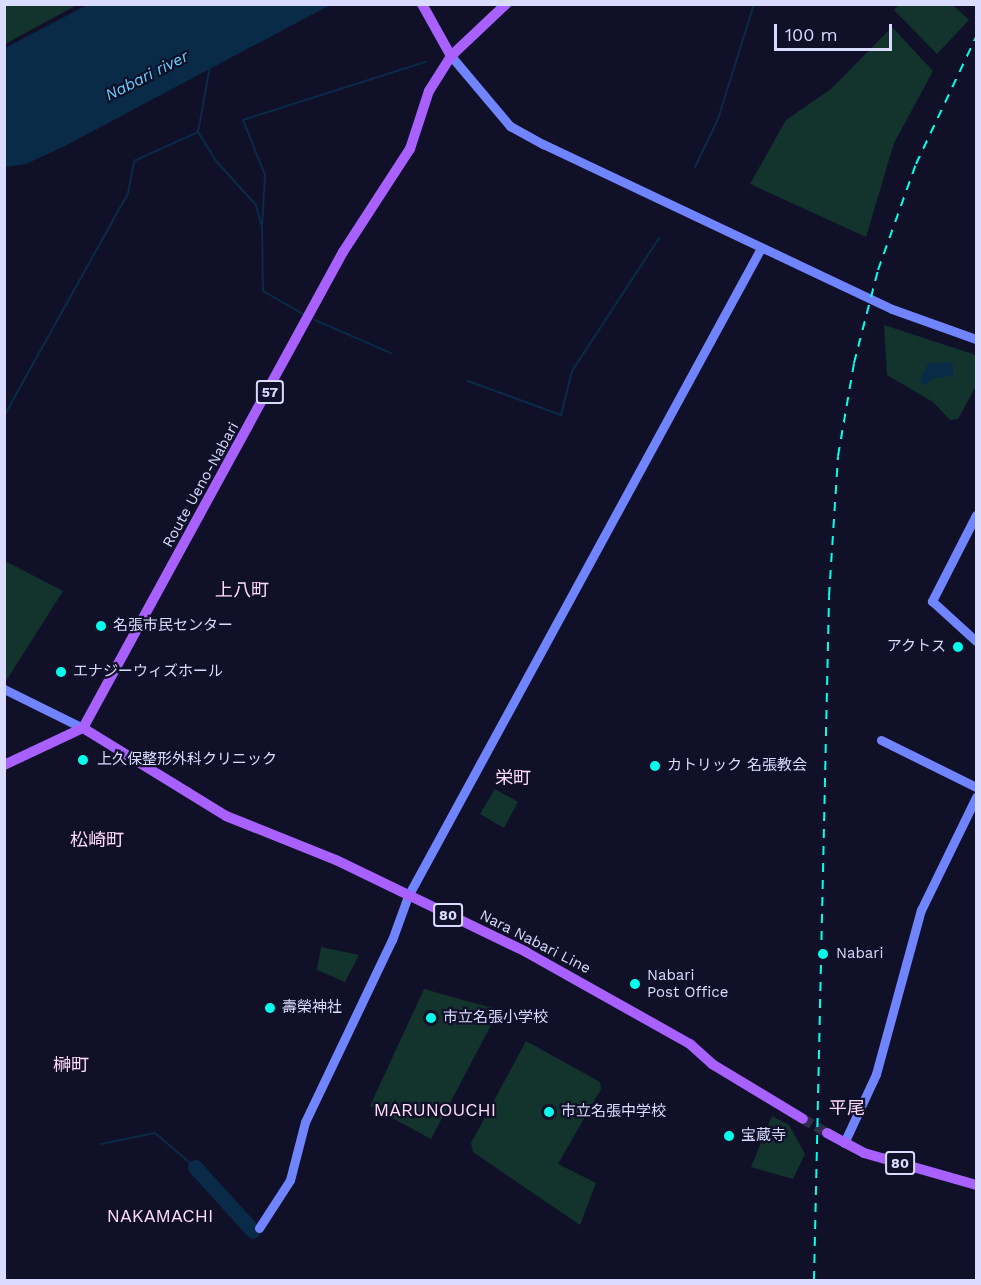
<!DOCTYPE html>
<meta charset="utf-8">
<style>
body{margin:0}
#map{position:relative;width:981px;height:1285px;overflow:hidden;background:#101029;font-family:"Work Sans","Noto Sans JP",sans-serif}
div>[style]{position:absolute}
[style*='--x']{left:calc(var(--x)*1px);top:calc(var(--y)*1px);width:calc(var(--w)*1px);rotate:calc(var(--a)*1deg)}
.green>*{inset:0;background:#13342d}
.water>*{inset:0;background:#0a2b48}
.stream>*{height:2px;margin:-1px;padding:0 1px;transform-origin:1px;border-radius:1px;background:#0a2b48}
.river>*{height:15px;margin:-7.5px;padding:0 7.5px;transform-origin:7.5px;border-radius:7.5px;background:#0a2b48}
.primary-tunnel>*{height:10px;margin-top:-5px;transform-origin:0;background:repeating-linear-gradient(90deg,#2e2e49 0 10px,transparent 0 15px)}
.secondary>*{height:9px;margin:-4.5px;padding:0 4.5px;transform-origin:4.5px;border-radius:4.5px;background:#7084ff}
.primary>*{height:10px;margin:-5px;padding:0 5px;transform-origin:5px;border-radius:5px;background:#a860ff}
.rail>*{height:2px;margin-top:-1px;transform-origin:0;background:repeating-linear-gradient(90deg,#05ffed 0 9px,transparent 0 17px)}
.dots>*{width:16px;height:16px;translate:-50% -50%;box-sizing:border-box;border:3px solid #101029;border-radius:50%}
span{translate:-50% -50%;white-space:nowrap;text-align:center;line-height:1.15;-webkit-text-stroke:4.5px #101029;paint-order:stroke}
.shield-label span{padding:2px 4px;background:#101029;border:2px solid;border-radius:4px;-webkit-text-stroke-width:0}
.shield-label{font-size:14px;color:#d9dbff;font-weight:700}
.street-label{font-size:15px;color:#d9dbff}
.poi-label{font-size:15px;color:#d9dbff}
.left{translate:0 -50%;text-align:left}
.right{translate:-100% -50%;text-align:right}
.water-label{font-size:16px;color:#67d2ff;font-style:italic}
.quarter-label{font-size:18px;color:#ffdbf8}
.frame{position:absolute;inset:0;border:6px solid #d9dbff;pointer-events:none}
.scale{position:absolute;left:774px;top:24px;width:118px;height:27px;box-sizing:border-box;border:3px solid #d9dbff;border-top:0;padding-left:8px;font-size:18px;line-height:21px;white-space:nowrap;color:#d9dbff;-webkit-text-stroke:4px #101029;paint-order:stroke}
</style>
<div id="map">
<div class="green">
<div style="clip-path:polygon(5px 4px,77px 4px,77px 5px,5px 44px)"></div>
<div style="clip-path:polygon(900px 4px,953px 5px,969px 20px,937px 54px,894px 10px)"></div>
<div style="clip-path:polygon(892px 27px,933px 71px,894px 143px,866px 237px,750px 184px,786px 120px,831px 89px)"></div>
<div style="clip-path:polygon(884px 325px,976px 355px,976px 386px,958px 419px,950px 420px,933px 402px,887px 375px)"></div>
<div style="clip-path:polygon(5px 561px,63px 591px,6px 681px,4px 680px)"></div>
<div style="clip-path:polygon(495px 789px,518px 802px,504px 828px,480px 814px)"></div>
<div style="clip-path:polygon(321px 947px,359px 955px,345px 982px,317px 970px)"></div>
<div style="clip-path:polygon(424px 989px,499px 1010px,431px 1139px,370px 1106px)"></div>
<div style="clip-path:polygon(526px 1041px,600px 1082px,601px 1089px,558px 1164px,596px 1183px,580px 1225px,473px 1152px,471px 1143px)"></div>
<div style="clip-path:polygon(772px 1116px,789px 1125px,805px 1154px,793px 1179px,751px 1167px)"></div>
</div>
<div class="water">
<div style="clip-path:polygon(87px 5px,87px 4px,330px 5px,65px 146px,26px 164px,5px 167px,5px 48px)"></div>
<div style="clip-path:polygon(928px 363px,953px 363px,953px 376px,934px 378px,925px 385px,919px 381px)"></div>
</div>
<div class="stream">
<div style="--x:198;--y:132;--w:36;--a:58"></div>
<div style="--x:217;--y:162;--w:58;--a:47.8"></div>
<div style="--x:256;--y:205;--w:23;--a:75"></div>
<div style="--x:262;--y:227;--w:64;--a:89.1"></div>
<div style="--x:263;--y:291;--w:46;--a:29.9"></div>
<div style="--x:695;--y:167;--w:53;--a:-64.4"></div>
<div style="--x:718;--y:119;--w:121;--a:-72.6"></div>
<div style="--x:262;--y:227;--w:52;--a:-86.7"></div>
<div style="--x:265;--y:175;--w:59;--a:-111.8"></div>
<div style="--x:243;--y:120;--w:191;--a:-17.7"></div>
<div style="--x:315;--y:320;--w:83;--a:23.5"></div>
<div style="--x:468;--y:381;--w:99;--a:20.1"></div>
<div style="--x:561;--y:415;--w:45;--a:-76"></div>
<div style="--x:572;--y:371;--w:159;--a:-56.8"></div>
<div style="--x:4;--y:416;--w:255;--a:-60.9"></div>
<div style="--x:128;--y:193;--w:33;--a:-79"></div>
<div style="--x:134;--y:161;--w:70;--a:-24.4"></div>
<div style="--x:198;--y:132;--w:67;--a:-79.7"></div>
<div style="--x:101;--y:1144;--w:55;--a:-11.5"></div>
<div style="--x:155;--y:1133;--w:52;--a:40.4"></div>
</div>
<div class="river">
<div style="--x:195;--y:1167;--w:86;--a:47.8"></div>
</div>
<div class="primary-tunnel">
<div style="--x:803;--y:1119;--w:28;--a:30"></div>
</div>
<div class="secondary">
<div style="--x:451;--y:56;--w:92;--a:49.9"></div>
<div style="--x:510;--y:126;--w:38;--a:29"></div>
<div style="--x:543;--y:144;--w:386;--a:25.3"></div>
<div style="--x:892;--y:309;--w:89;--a:19.7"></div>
<div style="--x:976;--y:515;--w:97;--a:117.1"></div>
<div style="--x:932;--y:601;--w:59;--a:42.3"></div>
<div style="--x:4;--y:689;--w:88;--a:26.3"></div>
<div style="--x:881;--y:740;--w:106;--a:26.3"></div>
<div style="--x:844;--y:1143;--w:76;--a:-65.1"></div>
<div style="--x:876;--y:1074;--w:170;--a:-74.7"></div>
<div style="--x:921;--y:910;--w:126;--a:-64"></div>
<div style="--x:259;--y:1228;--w:57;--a:-57.1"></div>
<div style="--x:290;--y:1180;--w:60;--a:-75.5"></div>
<div style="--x:305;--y:1122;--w:202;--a:-64.5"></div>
<div style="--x:392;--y:940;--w:47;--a:-70"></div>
<div style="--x:408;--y:896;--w:738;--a:-61.42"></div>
</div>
<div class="primary">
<div style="--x:422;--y:4;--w:60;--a:60.9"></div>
<div style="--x:83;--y:728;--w:168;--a:31.6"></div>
<div style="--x:226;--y:816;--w:118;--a:21.8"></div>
<div style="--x:336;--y:860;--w:211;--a:25.8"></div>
<div style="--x:526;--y:952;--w:188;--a:29.3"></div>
<div style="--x:690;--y:1044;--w:30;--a:42"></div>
<div style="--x:712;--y:1064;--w:106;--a:31.1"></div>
<div style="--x:4;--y:765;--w:87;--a:-25.1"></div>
<div style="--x:83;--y:728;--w:542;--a:-61.36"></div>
<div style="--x:343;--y:252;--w:123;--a:-57"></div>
<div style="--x:410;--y:149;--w:61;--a:-71.9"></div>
<div style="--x:429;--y:91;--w:41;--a:-57.8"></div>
<div style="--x:451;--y:56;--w:76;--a:-43.4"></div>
<div style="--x:827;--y:1133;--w:42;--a:28.4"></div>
<div style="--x:864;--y:1153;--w:116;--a:15.9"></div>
</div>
<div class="rail">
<div style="--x:814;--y:1280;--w:684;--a:-88.74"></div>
<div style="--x:829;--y:596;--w:140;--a:-86.3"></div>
<div style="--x:838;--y:456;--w:94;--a:-80.2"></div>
<div style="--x:854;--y:363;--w:96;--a:-75.5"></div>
<div style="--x:878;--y:270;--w:113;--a:-70.3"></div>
<div style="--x:916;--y:164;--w:140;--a:-64.7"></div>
</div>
<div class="dots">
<div style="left:101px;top:626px;background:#05ffed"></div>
<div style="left:958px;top:647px;background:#05ffed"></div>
<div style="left:61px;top:672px;background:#05ffed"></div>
<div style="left:83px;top:760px;background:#05ffed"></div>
<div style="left:655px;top:766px;background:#05ffed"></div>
<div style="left:823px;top:954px;background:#05ffed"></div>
<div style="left:635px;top:984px;background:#05ffed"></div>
<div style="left:270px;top:1008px;background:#05ffed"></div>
<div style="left:431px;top:1018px;background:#05ffed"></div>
<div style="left:549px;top:1112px;background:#05ffed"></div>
<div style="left:729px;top:1136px;background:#05ffed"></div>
</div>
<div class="shield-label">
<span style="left:270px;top:392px">57</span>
<span style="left:448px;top:915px">80</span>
<span style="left:900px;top:1163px">80</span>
</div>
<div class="street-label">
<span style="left:201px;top:485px;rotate:-61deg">Route Ueno-Nabari</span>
<span style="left:535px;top:942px;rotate:27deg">Nara Nabari Line</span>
</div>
<div class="poi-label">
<span class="left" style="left:113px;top:626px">名張市民センター</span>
<span class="right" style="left:946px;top:647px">アクトス</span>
<span class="left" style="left:73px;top:672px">エナジーウィズホール</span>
<span class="left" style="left:97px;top:760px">上久保整形外科クリニック</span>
<span class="left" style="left:667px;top:766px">カトリック 名張教会</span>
<span class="left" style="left:836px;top:954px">Nabari</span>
<span class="left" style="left:647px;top:984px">Nabari<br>Post Office</span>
<span class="left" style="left:282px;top:1008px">壽榮神社</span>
<span class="left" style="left:443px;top:1018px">市立名張小学校</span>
<span class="left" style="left:561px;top:1112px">市立名張中学校</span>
<span class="left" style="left:741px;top:1136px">宝蔵寺</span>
</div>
<div class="water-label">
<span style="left:147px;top:76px;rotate:-27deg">Nabari river</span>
</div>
<div class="quarter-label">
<span style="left:242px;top:590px">上八町</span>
<span style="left:513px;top:778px">栄町</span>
<span style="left:97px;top:840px">松崎町</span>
<span style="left:71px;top:1065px">榊町</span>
<span style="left:847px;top:1108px">平尾</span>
<span style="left:435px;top:1110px">MARUNOUCHI</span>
<span style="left:160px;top:1216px">NAKAMACHI</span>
</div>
<div class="frame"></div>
<div class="scale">100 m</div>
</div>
